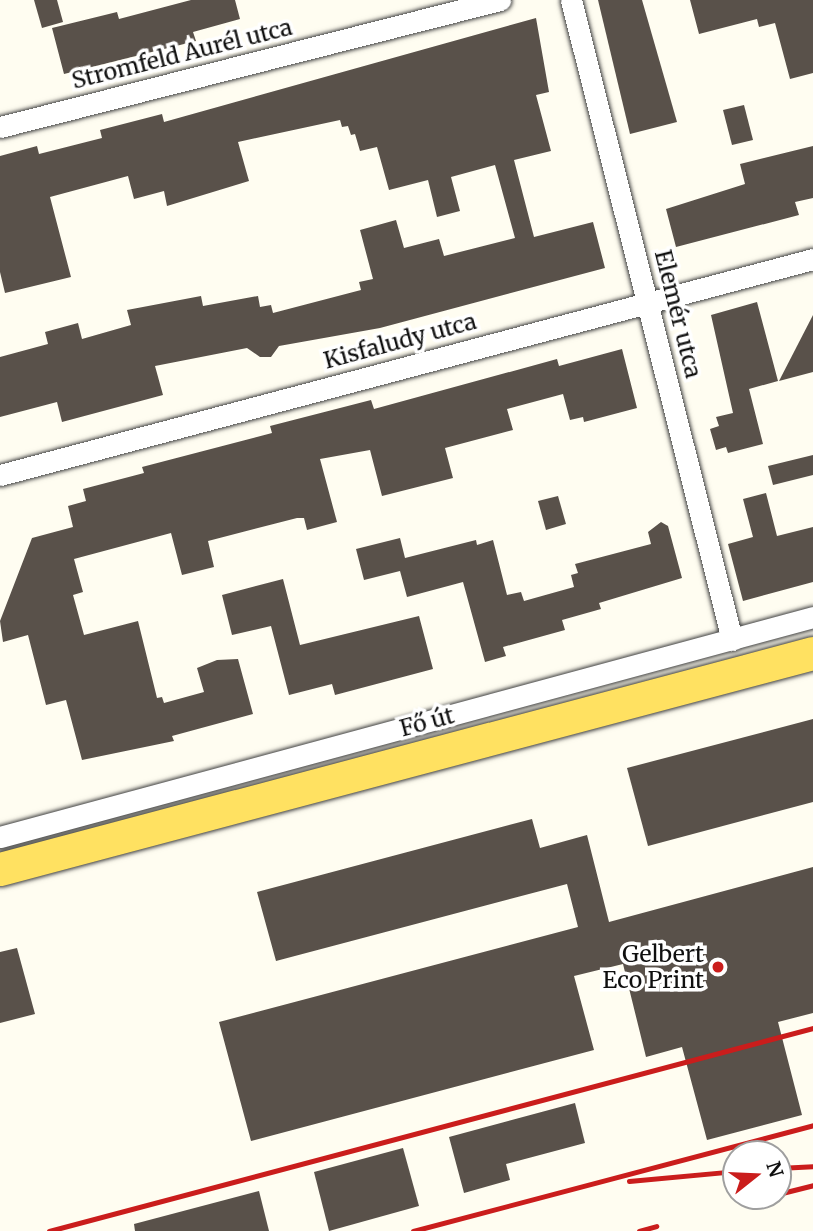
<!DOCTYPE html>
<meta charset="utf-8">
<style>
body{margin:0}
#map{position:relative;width:813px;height:1231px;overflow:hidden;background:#fffdf1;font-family:Merriweather,serif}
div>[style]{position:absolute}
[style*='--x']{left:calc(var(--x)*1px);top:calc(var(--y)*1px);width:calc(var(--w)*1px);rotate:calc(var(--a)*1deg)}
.building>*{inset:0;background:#59514a}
.roads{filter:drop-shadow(0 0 2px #424242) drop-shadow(0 0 2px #424242)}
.street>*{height:21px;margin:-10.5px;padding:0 10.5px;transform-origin:10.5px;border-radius:10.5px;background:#fff}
.primary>*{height:33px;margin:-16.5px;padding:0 16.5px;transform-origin:16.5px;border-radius:16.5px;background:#ffe161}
.rail>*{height:5px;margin:-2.5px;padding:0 2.5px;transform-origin:2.5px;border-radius:2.5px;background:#ca1d1c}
.dots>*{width:19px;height:19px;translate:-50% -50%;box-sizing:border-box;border:4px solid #fff;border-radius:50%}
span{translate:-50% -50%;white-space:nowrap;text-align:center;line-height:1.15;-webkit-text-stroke:7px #fff;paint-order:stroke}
.street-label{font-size:23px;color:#0f0f0f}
.poi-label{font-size:23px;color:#0f0f0f}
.right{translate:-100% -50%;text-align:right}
.north{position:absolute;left:722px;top:1140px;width:70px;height:70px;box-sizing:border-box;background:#fff;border:2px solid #9f9f9f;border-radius:50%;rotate:72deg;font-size:19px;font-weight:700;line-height:28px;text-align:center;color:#0f0f0f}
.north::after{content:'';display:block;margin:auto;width:24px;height:32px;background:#ca1d1c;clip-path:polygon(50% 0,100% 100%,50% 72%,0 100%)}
</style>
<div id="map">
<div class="building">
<div style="clip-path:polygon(34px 0,57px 0,63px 22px,42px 28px)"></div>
<div style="clip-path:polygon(191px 0,235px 0,240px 19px,193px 32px,196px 41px,64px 74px,52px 28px,117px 12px,119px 19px)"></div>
<div style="clip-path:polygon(598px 0,642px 0,677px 122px,630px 134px)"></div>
<div style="clip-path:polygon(690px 0,813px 0,813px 73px,790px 79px,775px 23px,759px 27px,757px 19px,699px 34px)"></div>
<div style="clip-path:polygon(536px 18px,549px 92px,536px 95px,551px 151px,514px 160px,534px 237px,593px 222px,605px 268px,380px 328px,279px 346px,271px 357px,260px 357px,247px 348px,155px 366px,163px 395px,62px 422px,57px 402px,0 417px,0 357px,48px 344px,45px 332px,78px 323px,82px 339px,131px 325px,127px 310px,201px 296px,203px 306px,258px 296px,260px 307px,271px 305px,273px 313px,361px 290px,359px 282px,373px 279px,360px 230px,396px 220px,404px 248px,439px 239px,444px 256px,515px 238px,495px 165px,451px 177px,460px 211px,437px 217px,428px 180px,389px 190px,377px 147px,360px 151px,355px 134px,351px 135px,348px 126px,342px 127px,340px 120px,238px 142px,249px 181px,167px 206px,164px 191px,134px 199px,128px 176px,50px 197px,71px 277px,5px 293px,0 272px,0 156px,37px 146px,39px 154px,102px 138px,100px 130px,162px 114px,164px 122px)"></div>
<div style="clip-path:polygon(744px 105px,753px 140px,732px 145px,723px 110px)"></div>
<div style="clip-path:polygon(813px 146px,813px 198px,795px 202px,799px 215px,676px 247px,666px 209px,745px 184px,740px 164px)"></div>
<div style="clip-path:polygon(757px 302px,778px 381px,749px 389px,763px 444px,728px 453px,726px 447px,716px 450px,710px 429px,719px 426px,716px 417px,733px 413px,711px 315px)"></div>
<div style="clip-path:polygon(813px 315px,813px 372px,779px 381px)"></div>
<div style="clip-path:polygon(622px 349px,637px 408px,584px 422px,583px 417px,570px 420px,563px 394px,507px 409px,513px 430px,445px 448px,453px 478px,382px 496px,370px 450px,320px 459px,337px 522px,307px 530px,304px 518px,297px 518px,208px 541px,214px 567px,182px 575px,171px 533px,74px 559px,83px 592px,73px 595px,84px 635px,138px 621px,157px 698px,162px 697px,164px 703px,204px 692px,197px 668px,217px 660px,238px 659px,253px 714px,172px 736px,174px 741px,82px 760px,66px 700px,46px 705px,28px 635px,3px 642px,0 621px,32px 538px,73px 527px,68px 506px,86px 501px,83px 489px,144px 473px,142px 467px,272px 433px,270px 426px,340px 408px,371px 400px,374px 409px,557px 359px,559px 366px)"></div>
<div style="clip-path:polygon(813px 455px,813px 475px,773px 485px,768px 466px)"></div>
<div style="clip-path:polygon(766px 493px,777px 536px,813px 527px,813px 582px,743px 601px,728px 544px,753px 537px,743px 499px)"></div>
<div style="clip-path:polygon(558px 496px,566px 524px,546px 530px,538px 501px)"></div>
<div style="clip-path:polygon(661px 522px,668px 526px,682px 578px,599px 603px,601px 609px,562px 620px,565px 630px,503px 647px,506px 656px,485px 662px,463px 582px,407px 597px,400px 571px,364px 580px,356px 549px,400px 538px,405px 558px,476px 540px,477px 545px,493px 540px,507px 595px,521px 592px,524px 601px,574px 587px,571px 575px,578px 573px,575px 564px,651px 544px,648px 532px)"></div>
<div style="clip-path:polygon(283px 579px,300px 645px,419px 616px,433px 669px,335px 695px,332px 684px,289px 695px,271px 626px,232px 635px,222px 595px)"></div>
<div style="clip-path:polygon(813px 719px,813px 802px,648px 846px,627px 768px)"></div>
<div style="clip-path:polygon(532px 819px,540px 848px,587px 835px,609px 922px,813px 867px,813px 1013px,778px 1022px,802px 1115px,707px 1140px,682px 1047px,646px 1057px,623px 964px,574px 976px,594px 1050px,251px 1141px,219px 1022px,578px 927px,567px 884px,276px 961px,257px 892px)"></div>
<div style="clip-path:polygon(17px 948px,35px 1014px,0 1023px,0 952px)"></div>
<div style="clip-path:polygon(575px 1103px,585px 1143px,506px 1164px,510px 1180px,464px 1193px,449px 1137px)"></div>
<div style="clip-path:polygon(403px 1148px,419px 1206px,329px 1231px,314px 1172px)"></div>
<div style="clip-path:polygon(259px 1191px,269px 1231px,135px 1231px,134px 1224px)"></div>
</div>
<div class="roads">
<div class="street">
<div style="--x:571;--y:0;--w:660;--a:75.88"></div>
<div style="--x:0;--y:127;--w:516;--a:-14.25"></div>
<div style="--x:0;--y:475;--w:841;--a:-14.88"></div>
<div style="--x:0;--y:837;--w:842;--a:-15.14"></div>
</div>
<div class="primary">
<div style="--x:0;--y:869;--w:841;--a:-14.88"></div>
</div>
</div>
<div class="rail">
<div style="--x:778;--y:1168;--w:35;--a:-3"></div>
<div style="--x:629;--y:1181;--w:107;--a:-5.3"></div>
<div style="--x:778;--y:1194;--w:36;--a:-14"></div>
<div style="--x:746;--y:1203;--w:27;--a:-15"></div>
<div style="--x:49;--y:1231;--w:791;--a:-14.88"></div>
<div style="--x:413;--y:1231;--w:414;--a:-14.8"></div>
<div style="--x:639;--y:1231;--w:18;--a:-16"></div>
</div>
<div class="dots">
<div style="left:718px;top:967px;background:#ca1d1c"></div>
</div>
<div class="street-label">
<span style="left:182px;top:54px;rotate:-14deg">Stromfeld Aurél utca</span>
<span style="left:678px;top:314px;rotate:76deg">Elemér utca</span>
<span style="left:400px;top:341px;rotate:-15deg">Kisfaludy utca</span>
<span style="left:427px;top:722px;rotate:-15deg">Fő út</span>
</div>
<div class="poi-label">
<span class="right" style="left:704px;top:967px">Gelbert<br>Eco Print</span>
</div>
<div class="north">N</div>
</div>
